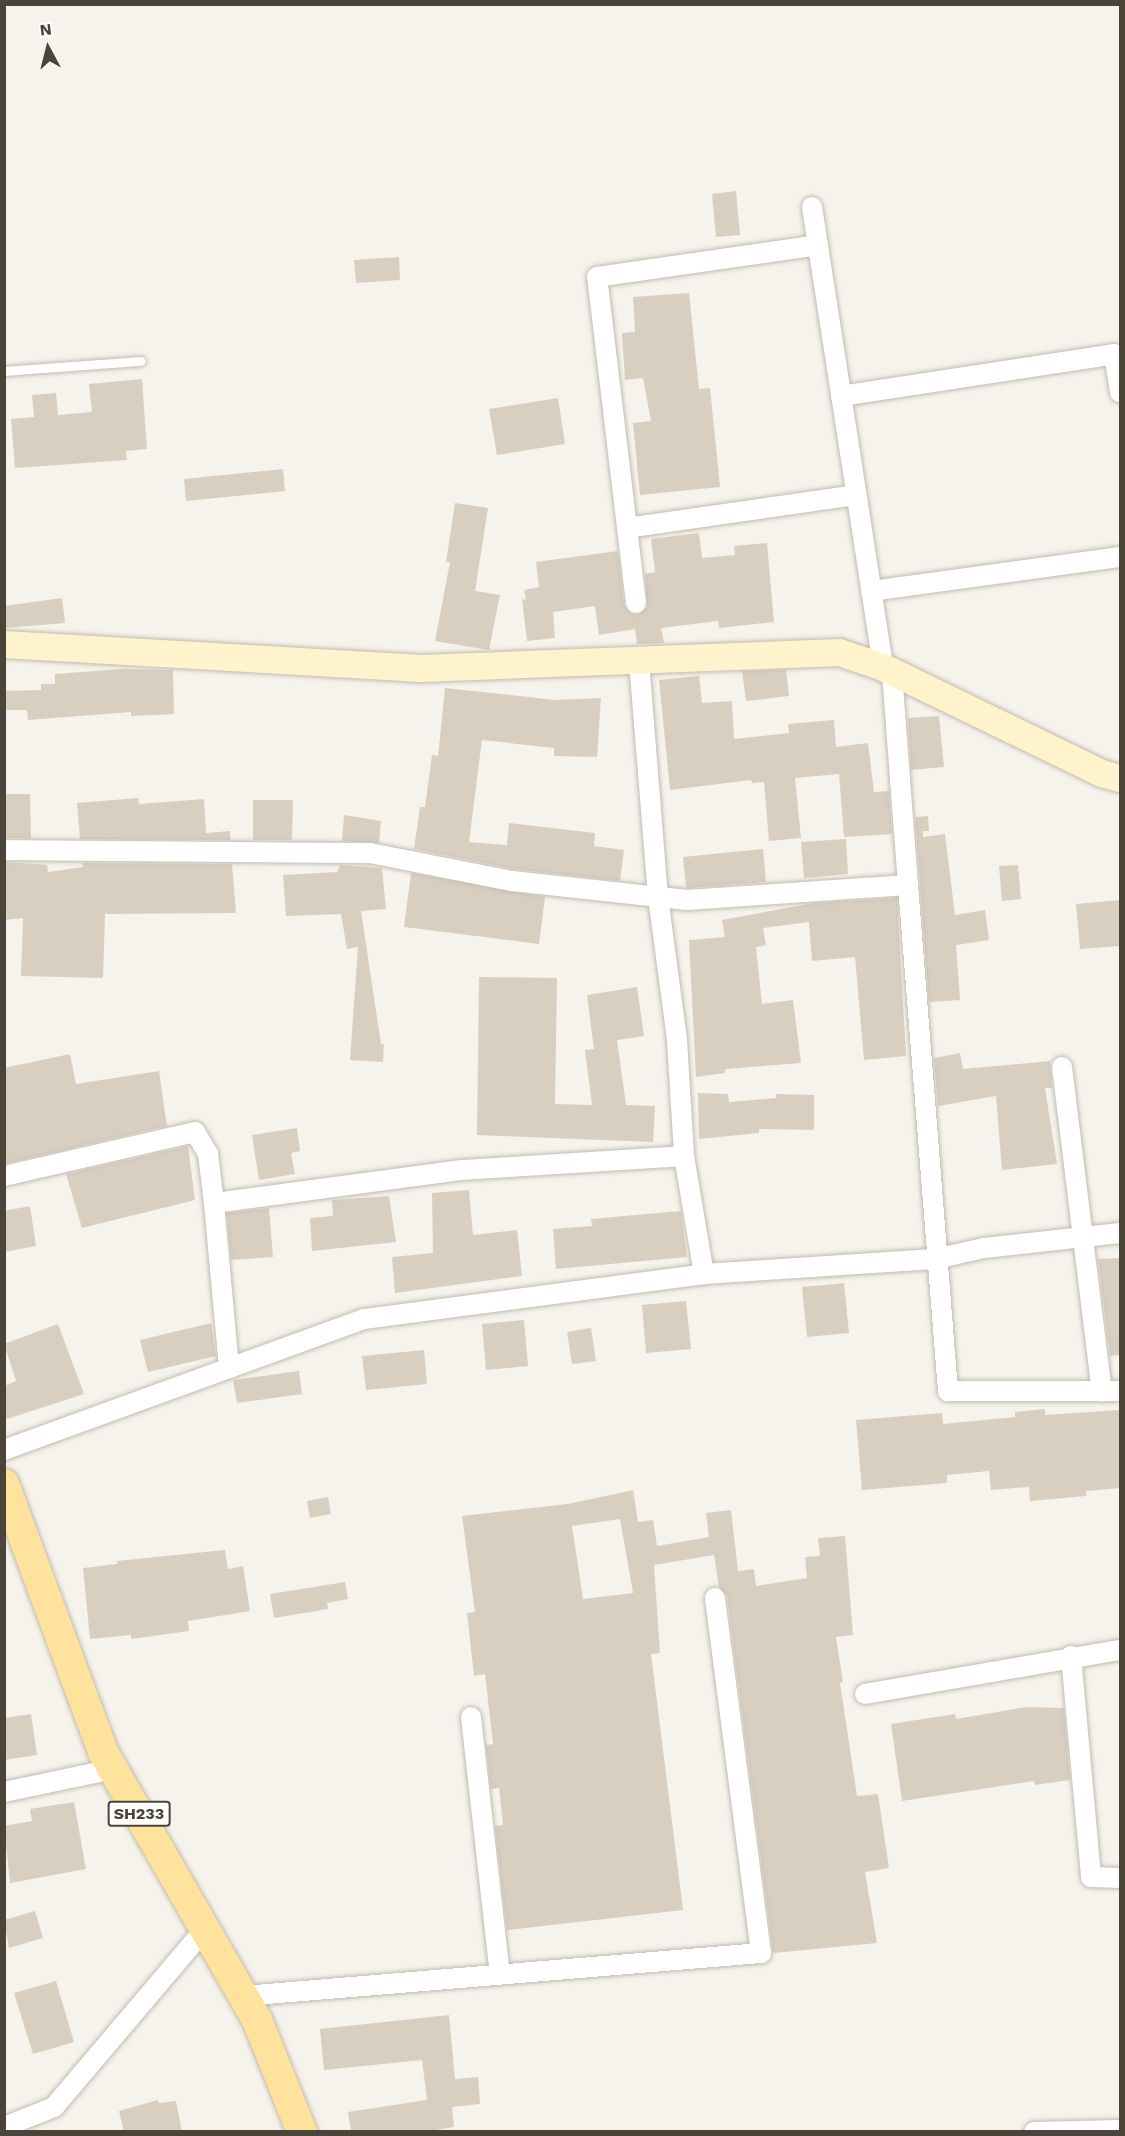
<!DOCTYPE html>
<style>
body{margin:0}
#map{position:relative;width:1125px;height:2136px;overflow:hidden;background:#f6f3ec;font-family:"Work Sans",sans-serif}
div>[style]{position:absolute}
[style*='--x']{left:calc(var(--x)*1px);top:calc(var(--y)*1px);width:calc(var(--w)*1px);rotate:calc(var(--a)*1deg)}
.building>*{inset:0;background:#d8cfc1}
.roads{filter:drop-shadow(0 0 2px #c2bbae) drop-shadow(0 0 2px #c2bbae)}
.lane>*{height:9px;margin:-4.5px;padding:0 4.5px;transform-origin:4.5px;border-radius:4.5px;background:#fff}
.street>*{height:20px;margin:-10px;padding:0 10px;transform-origin:10px;border-radius:10px;background:#fff}
.secondary>*{height:27px;margin:-13.5px;padding:0 13.5px;transform-origin:13.5px;border-radius:13.5px;background:#fff3cd}
.primary>*{height:30px;margin:-15px;padding:0 15px;transform-origin:15px;border-radius:15px;background:#ffe39c}
span{translate:-50% -50%;white-space:nowrap;text-align:center;line-height:1.15;-webkit-text-stroke:4.5px #fff;paint-order:stroke}
.shield-label span{padding:2px 4px;background:#fff;border:2px solid;border-radius:4px;-webkit-text-stroke-width:0}
.shield-label{font-size:16px;color:#4b4439;font-weight:700}
.frame{position:absolute;inset:0;border:6px solid #4b4439;pointer-events:none}
.north{position:absolute;left:18px;top:18px;width:60px;height:60px;-webkit-text-stroke:4px #fff;paint-order:stroke;rotate:353deg;font-size:16px;font-weight:700;line-height:24px;text-align:center;color:#4b4439}
.north::after{content:'';display:block;margin:auto;width:21px;height:27px;background:#4b4439;clip-path:polygon(50% 0,100% 100%,50% 72%,0 100%)}
</style>
<div id="map">
<div class="building">
<div style="clip-path:polygon(736px 191px,740px 235px,716px 237px,712px 194px)"></div>
<div style="clip-path:polygon(399px 257px,400px 280px,356px 283px,354px 260px)"></div>
<div style="clip-path:polygon(689px 293px,699px 389px,710px 388px,720px 487px,640px 495px,633px 423px,651px 421px,643px 378px,625px 380px,622px 333px,635px 332px,633px 297px)"></div>
<div style="clip-path:polygon(142px 379px,147px 449px,126px 451px,127px 460px,15px 468px,11px 419px,34px 417px,32px 395px,56px 393px,58px 415px,92px 412px,89px 384px)"></div>
<div style="clip-path:polygon(558px 398px,565px 444px,497px 455px,489px 409px)"></div>
<div style="clip-path:polygon(283px 469px,285px 491px,186px 501px,184px 479px)"></div>
<div style="clip-path:polygon(455px 503px,488px 508px,475px 591px,500px 595px,489px 650px,435px 641px,450px 562px,446px 562px)"></div>
<div style="clip-path:polygon(699px 533px,702px 558px,735px 555px,734px 546px,767px 543px,774px 622px,719px 628px,718px 621px,661px 628px,664px 643px,637px 644px,635px 629px,599px 635px,595px 606px,553px 612px,555px 638px,527px 641px,522px 599px,526px 600px,524px 590px,539px 587px,536px 562px,618px 551px,624px 605px,631px 614px,638px 615px,647px 607px,645px 574px,655px 572px,651px 539px)"></div>
<div style="clip-path:polygon(62px 598px,65px 623px,4px 628px,4px 606px)"></div>
<div style="clip-path:polygon(123px 669px,173px 670px,174px 714px,131px 716px,131px 712px,28px 720px,27px 710px,4px 710px,4px 691px,41px 690px,41px 684px,55px 684px,55px 674px)"></div>
<div style="clip-path:polygon(786px 670px,789px 696px,746px 701px,742px 671px)"></div>
<div style="clip-path:polygon(699px 676px,702px 703px,732px 701px,734px 739px,789px 733px,788px 724px,834px 720px,836px 747px,868px 743px,874px 792px,889px 791px,892px 834px,844px 837px,839px 774px,795px 778px,801px 838px,769px 841px,764px 782px,752px 783px,751px 780px,670px 790px,659px 680px)"></div>
<div style="clip-path:polygon(445px 688px,555px 700px,601px 698px,597px 757px,554px 756px,554px 748px,482px 740px,469px 842px,507px 845px,509px 823px,595px 833px,594px 846px,624px 850px,620px 881px,514px 869px,414px 849px,420px 807px,425px 807px,432px 755px,438px 756px)"></div>
<div style="clip-path:polygon(939px 716px,944px 767px,911px 770px,908px 718px)"></div>
<div style="clip-path:polygon(4px 794px,30px 794px,31px 838px,4px 838px)"></div>
<div style="clip-path:polygon(138px 798px,139px 804px,204px 799px,206px 833px,230px 831px,230px 840px,80px 839px,77px 803px)"></div>
<div style="clip-path:polygon(253px 800px,293px 800px,292px 840px,253px 840px)"></div>
<div style="clip-path:polygon(344px 815px,381px 821px,379px 843px,342px 841px)"></div>
<div style="clip-path:polygon(928px 816px,929px 831px,923px 831px,923px 837px,945px 834px,955px 915px,985px 910px,989px 940px,956px 945px,960px 1000px,929px 1002px,915px 817px)"></div>
<div style="clip-path:polygon(846px 839px,848px 874px,804px 878px,801px 842px)"></div>
<div style="clip-path:polygon(763px 849px,766px 882px,686px 888px,683px 857px)"></div>
<div style="clip-path:polygon(4px 862px,47px 865px,48px 872px,83px 867px,82px 863px,232px 864px,236px 913px,105px 914px,103px 978px,21px 976px,23px 918px,4px 920px)"></div>
<div style="clip-path:polygon(340px 865px,382px 868px,386px 909px,361px 911px,381px 1044px,384px 1044px,383px 1062px,350px 1060px,358px 947px,347px 949px,341px 914px,286px 916px,283px 875px,337px 872px)"></div>
<div style="clip-path:polygon(1018px 865px,1021px 899px,1002px 901px,999px 866px)"></div>
<div style="clip-path:polygon(411px 873px,545px 897px,539px 944px,404px 927px)"></div>
<div style="clip-path:polygon(897px 898px,906px 1056px,864px 1060px,855px 957px,812px 961px,809px 922px,763px 928px,766px 945px,756px 947px,762px 1004px,793px 1000px,801px 1063px,725px 1069px,725px 1073px,696px 1077px,689px 940px,725px 937px,722px 920px,814px 903px)"></div>
<div style="clip-path:polygon(1120px 900px,1120px 946px,1080px 949px,1076px 904px)"></div>
<div style="clip-path:polygon(479px 977px,557px 978px,555px 1104px,592px 1105px,585px 1050px,594px 1049px,587px 995px,637px 987px,644px 1036px,617px 1040px,626px 1105px,655px 1106px,653px 1142px,477px 1135px)"></div>
<div style="clip-path:polygon(960px 1053px,963px 1069px,1050px 1061px,1052px 1088px,1045px 1088px,1057px 1164px,1002px 1170px,996px 1096px,938px 1106px,934px 1058px)"></div>
<div style="clip-path:polygon(70px 1054px,76px 1084px,159px 1071px,167px 1126px,4px 1164px,4px 1068px)"></div>
<div style="clip-path:polygon(698px 1093px,728px 1094px,729px 1102px,776px 1098px,776px 1094px,814px 1095px,814px 1130px,759px 1129px,759px 1133px,699px 1139px)"></div>
<div style="clip-path:polygon(297px 1128px,300px 1151px,291px 1153px,295px 1174px,259px 1180px,252px 1135px)"></div>
<div style="clip-path:polygon(188px 1146px,195px 1200px,82px 1228px,66px 1174px)"></div>
<div style="clip-path:polygon(469px 1190px,473px 1235px,517px 1230px,522px 1276px,395px 1293px,392px 1257px,433px 1253px,432px 1193px)"></div>
<div style="clip-path:polygon(389px 1196px,396px 1242px,312px 1251px,310px 1218px,333px 1216px,332px 1200px)"></div>
<div style="clip-path:polygon(30px 1206px,36px 1246px,4px 1252px,4px 1211px)"></div>
<div style="clip-path:polygon(269px 1208px,273px 1257px,231px 1260px,227px 1213px)"></div>
<div style="clip-path:polygon(681px 1211px,687px 1257px,556px 1269px,553px 1229px,592px 1226px,591px 1219px)"></div>
<div style="clip-path:polygon(1120px 1258px,1120px 1355px,1110px 1356px,1098px 1259px)"></div>
<div style="clip-path:polygon(844px 1283px,849px 1333px,807px 1337px,802px 1287px)"></div>
<div style="clip-path:polygon(686px 1301px,691px 1349px,646px 1353px,642px 1305px)"></div>
<div style="clip-path:polygon(524px 1320px,528px 1366px,486px 1370px,482px 1324px)"></div>
<div style="clip-path:polygon(211px 1323px,216px 1356px,148px 1372px,140px 1340px)"></div>
<div style="clip-path:polygon(58px 1324px,84px 1394px,4px 1420px,4px 1386px,16px 1381px,4px 1344px)"></div>
<div style="clip-path:polygon(591px 1328px,596px 1361px,572px 1364px,567px 1332px)"></div>
<div style="clip-path:polygon(424px 1350px,427px 1384px,366px 1390px,362px 1356px)"></div>
<div style="clip-path:polygon(299px 1371px,302px 1394px,237px 1403px,233px 1380px)"></div>
<div style="clip-path:polygon(1045px 1409px,1045px 1415px,1120px 1410px,1120px 1488px,1086px 1491px,1086px 1496px,1030px 1501px,1029px 1487px,991px 1490px,989px 1471px,947px 1475px,947px 1483px,862px 1490px,856px 1420px,942px 1413px,943px 1424px,1015px 1417px,1015px 1412px)"></div>
<div style="clip-path:polygon(evenodd,633px 1490px,638px 1522px,653px 1520px,657px 1546px,709px 1537px,706px 1513px,731px 1510px,738px 1571px,754px 1569px,756px 1586px,807px 1578px,805px 1557px,820px 1556px,818px 1538px,845px 1536px,853px 1635px,836px 1637px,843px 1682px,840px 1683px,857px 1796px,878px 1794px,889px 1868px,865px 1872px,877px 1943px,773px 1953px,727px 1596px,719px 1587px,714px 1555px,654px 1565px,660px 1653px,651px 1654px,683px 1910px,507px 1930px,495px 1826px,503px 1825px,499px 1788px,491px 1789px,486px 1745px,493px 1744px,485px 1674px,474px 1676px,467px 1613px,475px 1612px,462px 1516px,568px 1504px,633px 1490px,620px 1519px,633px 1593px,583px 1599px,572px 1526px,620px 1519px)"></div>
<div style="clip-path:polygon(328px 1497px,331px 1514px,310px 1518px,307px 1501px)"></div>
<div style="clip-path:polygon(225px 1550px,228px 1569px,243px 1566px,250px 1611px,188px 1621px,189px 1631px,131px 1639px,131px 1635px,90px 1639px,83px 1568px,117px 1564px,117px 1561px)"></div>
<div style="clip-path:polygon(345px 1582px,348px 1599px,327px 1603px,328px 1609px,274px 1618px,270px 1594px)"></div>
<div style="clip-path:polygon(1027px 1707px,1064px 1708px,1070px 1780px,1035px 1785px,1034px 1781px,902px 1801px,891px 1724px,955px 1714px,956px 1719px)"></div>
<div style="clip-path:polygon(31px 1714px,37px 1755px,4px 1760px,4px 1718px)"></div>
<div style="clip-path:polygon(74px 1802px,86px 1869px,10px 1883px,4px 1826px,32px 1821px,30px 1809px)"></div>
<div style="clip-path:polygon(35px 1911px,43px 1938px,9px 1948px,4px 1920px)"></div>
<div style="clip-path:polygon(56px 1981px,74px 2042px,33px 2054px,14px 1993px)"></div>
<div style="clip-path:polygon(449px 2015px,455px 2079px,478px 2077px,480px 2104px,452px 2107px,454px 2127px,424px 2132px,351px 2132px,348px 2112px,427px 2100px,422px 2060px,324px 2070px,320px 2029px)"></div>
<div style="clip-path:polygon(158px 2100px,159px 2103px,176px 2101px,182px 2132px,124px 2132px,119px 2111px)"></div>
</div>
<div class="roads">
<div class="lane">
<div style="--x:4;--y:371;--w:137;--a:-4.2"></div>
</div>
<div class="street">
<div style="--x:812;--y:207;--w:465;--a:81.2"></div>
<div style="--x:841;--y:396;--w:276;--a:-8.7"></div>
<div style="--x:1114;--y:354;--w:39;--a:81"></div>
<div style="--x:627;--y:528;--w:231;--a:-8.2"></div>
<div style="--x:871;--y:591;--w:251;--a:-7.8"></div>
<div style="--x:636;--y:603;--w:328;--a:-96.8"></div>
<div style="--x:597;--y:277;--w:223;--a:-8.2"></div>
<div style="--x:639;--y:661;--w:237;--a:85.4"></div>
<div style="--x:658;--y:897;--w:144;--a:82.4"></div>
<div style="--x:677;--y:1040;--w:116;--a:86.5"></div>
<div style="--x:4;--y:850;--w:366;--a:0.5"></div>
<div style="--x:370;--y:853;--w:145;--a:11.2"></div>
<div style="--x:512;--y:881;--w:176;--a:6.2"></div>
<div style="--x:687;--y:900;--w:222;--a:-3.9"></div>
<div style="--x:908;--y:885;--w:215;--a:-94.3"></div>
<div style="--x:908;--y:885;--w:508;--a:85.48"></div>
<div style="--x:948;--y:1391;--w:172;--a:0"></div>
<div style="--x:1062;--y:1067;--w:327;--a:83"></div>
<div style="--x:4;--y:1176;--w:196;--a:-13"></div>
<div style="--x:195;--y:1132;--w:26;--a:59"></div>
<div style="--x:208;--y:1154;--w:49;--a:83"></div>
<div style="--x:229;--y:1368;--w:166;--a:-95.2"></div>
<div style="--x:214;--y:1203;--w:250;--a:-7.6"></div>
<div style="--x:462;--y:1170;--w:222;--a:-3.6"></div>
<div style="--x:684;--y:1156;--w:120;--a:80.4"></div>
<div style="--x:4;--y:1450;--w:383;--a:-20"></div>
<div style="--x:364;--y:1319;--w:343;--a:-7.5"></div>
<div style="--x:704;--y:1274;--w:231;--a:-3.7"></div>
<div style="--x:935;--y:1259;--w:50;--a:-12.7"></div>
<div style="--x:984;--y:1248;--w:137;--a:-6.3"></div>
<div style="--x:1071;--y:1656;--w:222;--a:84.8"></div>
<div style="--x:1091;--y:1877;--w:29;--a:2"></div>
<div style="--x:865;--y:1694;--w:259;--a:-9.8"></div>
<div style="--x:471;--y:1717;--w:259;--a:83.6"></div>
<div style="--x:4;--y:1792;--w:111;--a:-11.9"></div>
<div style="--x:243;--y:1996;--w:520;--a:-4.75"></div>
<div style="--x:761;--y:1953;--w:358;--a:-97.4"></div>
<div style="--x:4;--y:2127;--w:54;--a:-21.8"></div>
<div style="--x:54;--y:2107;--w:233;--a:-49.7"></div>
<div style="--x:1034;--y:2132;--w:86;--a:-1.3"></div>
</div>
<div class="secondary">
<div style="--x:4;--y:644;--w:418;--a:3.3"></div>
<div style="--x:421;--y:668;--w:418;--a:-2.2"></div>
<div style="--x:839;--y:652;--w:46;--a:18.8"></div>
<div style="--x:883;--y:667;--w:242;--a:25.9"></div>
<div style="--x:1101;--y:773;--w:20;--a:15"></div>
</div>
<div class="primary">
<div style="--x:4;--y:1484;--w:286;--a:69.7"></div>
<div style="--x:103;--y:1752;--w:311;--a:60.1"></div>
<div style="--x:258;--y:2022;--w:118;--a:68.2"></div>
</div>
</div>
<div class="shield-label">
<span style="left:139px;top:1814px">SH233</span>
</div>
<div class="frame"></div>
<div class="north">N</div>
</div>
